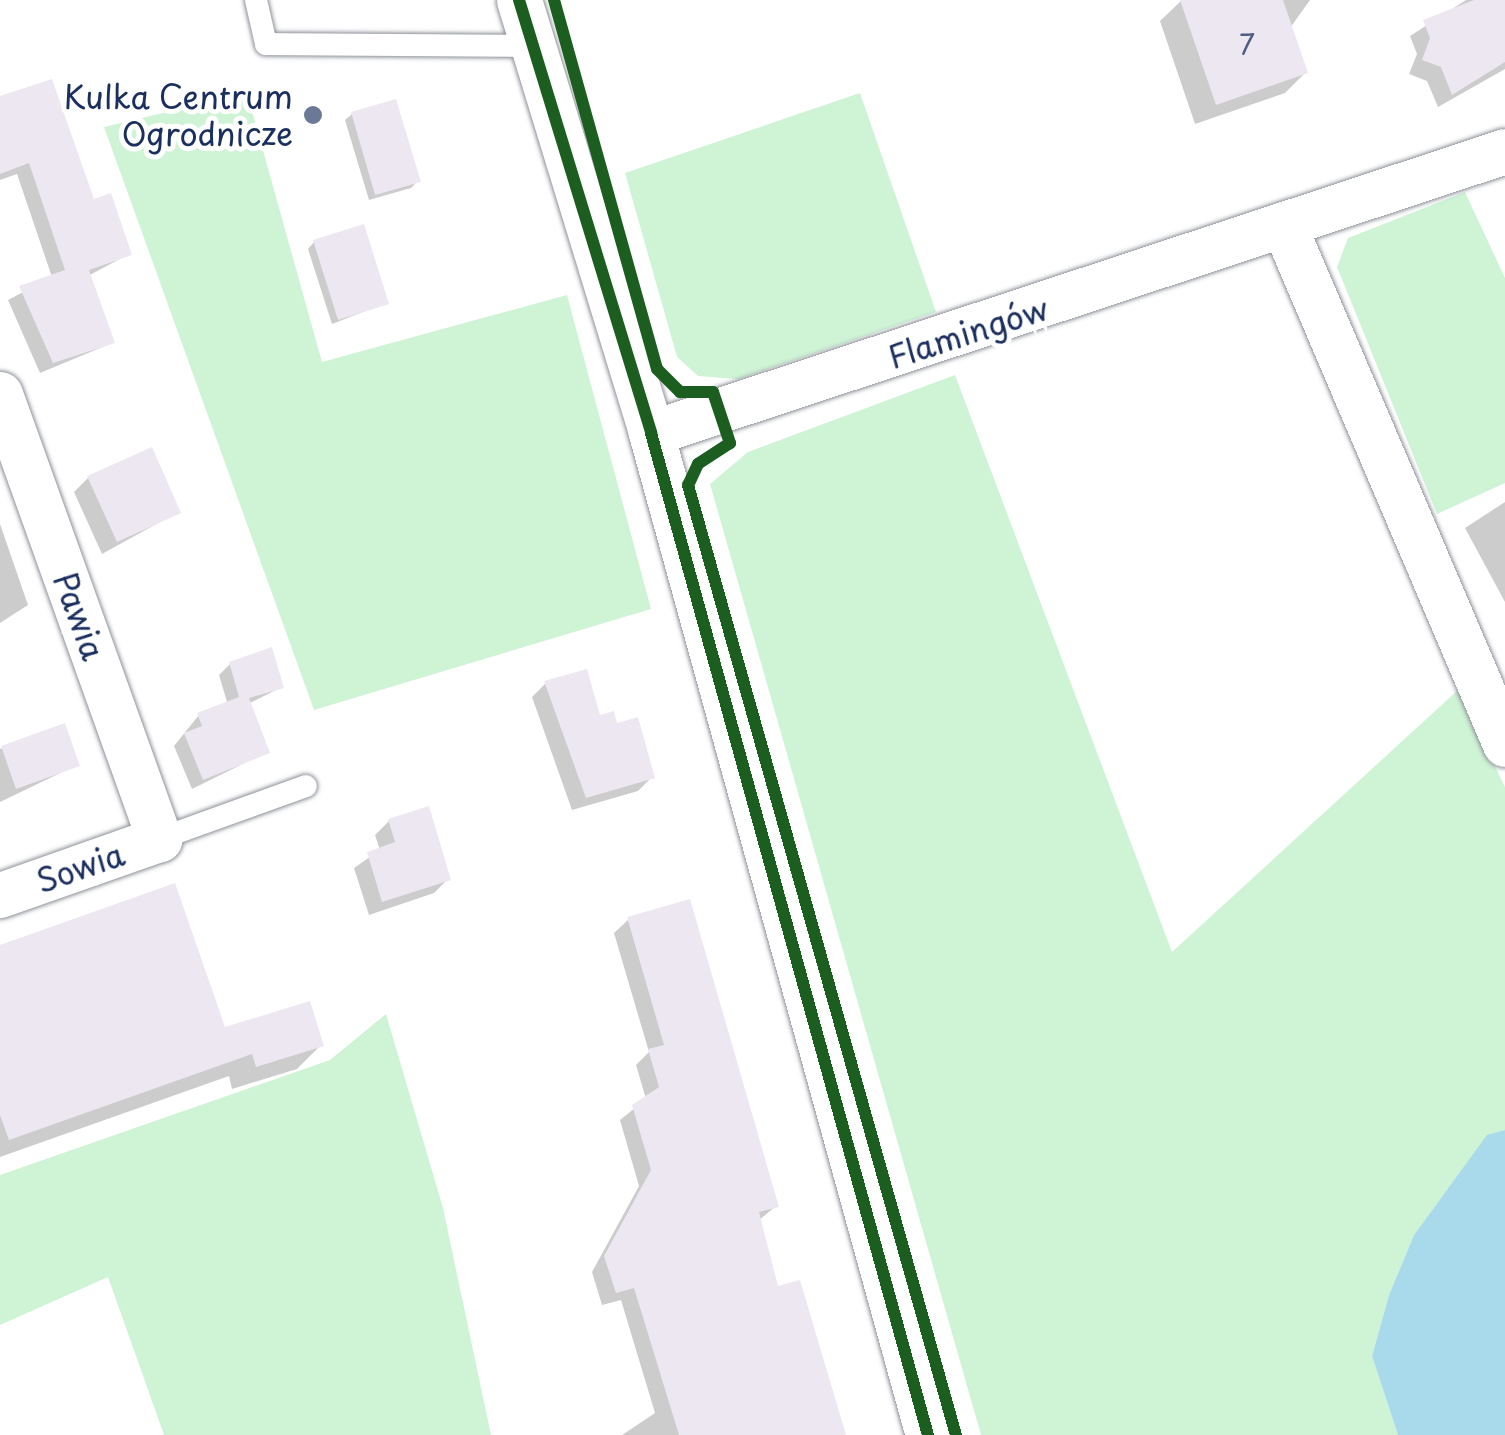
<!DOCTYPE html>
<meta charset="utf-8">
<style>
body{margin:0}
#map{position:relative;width:1505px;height:1435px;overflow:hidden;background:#fff;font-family:"Playpen Sans",sans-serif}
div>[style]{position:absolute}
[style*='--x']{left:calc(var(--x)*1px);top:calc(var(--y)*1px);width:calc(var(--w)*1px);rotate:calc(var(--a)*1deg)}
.green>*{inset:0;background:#cff3d5}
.water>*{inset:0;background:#a8daeb}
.shadow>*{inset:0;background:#0003}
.building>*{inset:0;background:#ece7f0}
.roads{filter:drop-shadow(0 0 2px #8e929a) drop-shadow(0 0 2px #8e929a)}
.service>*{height:22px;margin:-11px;padding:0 11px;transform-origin:11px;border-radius:11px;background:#fff}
.minor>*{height:45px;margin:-22.5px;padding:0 22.5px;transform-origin:22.5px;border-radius:22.5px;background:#fff}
.cycleway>*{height:12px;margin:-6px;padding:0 6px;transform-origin:6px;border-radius:6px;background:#1b5e20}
.dots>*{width:28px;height:28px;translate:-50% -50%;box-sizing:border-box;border:5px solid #fff;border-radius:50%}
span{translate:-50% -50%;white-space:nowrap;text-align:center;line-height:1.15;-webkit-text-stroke:10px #fff;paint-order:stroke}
.number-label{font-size:28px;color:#4f5d82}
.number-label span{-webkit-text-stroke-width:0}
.poi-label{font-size:32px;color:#1b2f5e}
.right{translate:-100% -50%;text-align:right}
.street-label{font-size:32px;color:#1b2f5e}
</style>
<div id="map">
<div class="green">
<div style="clip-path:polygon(247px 93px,322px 362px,567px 295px,651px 609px,314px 710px,104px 127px)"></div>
<div style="clip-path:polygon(860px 93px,936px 312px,738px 379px,698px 376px,677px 357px,625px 173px)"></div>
<div style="clip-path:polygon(1465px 192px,1505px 278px,1505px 483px,1437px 514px,1337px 267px,1348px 238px)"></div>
<div style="clip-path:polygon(955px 375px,1172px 952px,1458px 690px,1505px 787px,1505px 1130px,1487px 1136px,1414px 1235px,1389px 1295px,1372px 1356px,1398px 1435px,981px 1435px,710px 484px,748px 452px)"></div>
<div style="clip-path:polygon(386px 1014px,443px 1208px,491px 1435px,164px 1435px,108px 1277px,0 1325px,0 1175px,330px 1060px)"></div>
</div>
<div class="water">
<div style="clip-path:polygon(1505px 1130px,1505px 1435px,1398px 1435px,1372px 1356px,1389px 1295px,1414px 1235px,1487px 1135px)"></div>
</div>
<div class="shadow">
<div style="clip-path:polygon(1182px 0,1310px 0,1290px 28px,1306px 72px,1285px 93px,1195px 124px,1160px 21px)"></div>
<div style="clip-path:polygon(1466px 0,1505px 0,1505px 69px,1438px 107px,1427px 81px,1409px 74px,1417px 54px,1410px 36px)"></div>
<div style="clip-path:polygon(0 99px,129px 254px,88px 276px,112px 343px,40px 373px,8px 300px,52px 277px,17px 174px,0 180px)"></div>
<div style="clip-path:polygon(352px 114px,418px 181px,411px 188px,369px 200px,345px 120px)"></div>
<div style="clip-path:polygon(314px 242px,386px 303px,332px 324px,308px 249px)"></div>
<div style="clip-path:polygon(88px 478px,178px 512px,102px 554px,74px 492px)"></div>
<div style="clip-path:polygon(1505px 502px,1505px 602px,1465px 528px)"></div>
<div style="clip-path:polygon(0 524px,28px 605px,0 623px)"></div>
<div style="clip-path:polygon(230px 664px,282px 687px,248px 704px,267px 752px,192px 789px,174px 746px,199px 715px,227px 702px,219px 675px)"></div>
<div style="clip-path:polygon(546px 683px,616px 726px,652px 777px,638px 791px,572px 810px,532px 697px)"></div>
<div style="clip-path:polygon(63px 726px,77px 765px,0 802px,0 749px)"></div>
<div style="clip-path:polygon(389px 821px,448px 879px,434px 893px,369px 915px,354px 868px,380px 850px,375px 835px)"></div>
<div style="clip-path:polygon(628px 920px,776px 1206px,758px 1221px,776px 1289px,844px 1435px,622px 1435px,655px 1413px,621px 1300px,602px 1305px,592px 1272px,639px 1186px,620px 1120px,646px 1099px,636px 1065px,649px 1052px,614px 933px)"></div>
<div style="clip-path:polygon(0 947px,223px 1030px,321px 1045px,297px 1069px,232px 1089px,229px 1076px,0 1157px)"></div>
</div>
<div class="building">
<div style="clip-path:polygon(1180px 0,1283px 0,1308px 73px,1216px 105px)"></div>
<div style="clip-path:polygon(1474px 0,1505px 0,1505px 62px,1452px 95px,1441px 67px,1422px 60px,1430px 38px,1423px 20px)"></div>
<div style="clip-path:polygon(52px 79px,94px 199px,111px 193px,132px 255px,89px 270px,115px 343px,53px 363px,19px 286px,65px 270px,29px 163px,0 174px,0 96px)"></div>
<div style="clip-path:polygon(396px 99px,421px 182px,375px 195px,351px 112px)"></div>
<div style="clip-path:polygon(364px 224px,389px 304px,338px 320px,313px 240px)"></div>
<div style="clip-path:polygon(152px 447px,181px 513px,117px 542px,87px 476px)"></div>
<div style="clip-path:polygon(272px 647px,284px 688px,249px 698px,270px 753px,203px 780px,184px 733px,202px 726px,197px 713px,239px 697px,229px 662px)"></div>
<div style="clip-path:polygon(587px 669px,600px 715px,614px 711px,617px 723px,638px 717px,655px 778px,586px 798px,544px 681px)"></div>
<div style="clip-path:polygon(65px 723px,80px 766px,16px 789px,1px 746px)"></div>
<div style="clip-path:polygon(429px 806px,451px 880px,382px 902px,367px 852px,395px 842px,388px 819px)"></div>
<div style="clip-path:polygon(175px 883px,225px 1027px,310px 1001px,324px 1046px,256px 1067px,252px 1054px,9px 1140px,0 1115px,0 945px)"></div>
<div style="clip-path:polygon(690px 899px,779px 1207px,759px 1212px,778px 1286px,800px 1280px,846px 1435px,679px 1435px,634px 1288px,616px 1293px,604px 1256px,651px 1170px,632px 1105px,659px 1087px,648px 1049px,664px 1045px,627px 917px)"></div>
</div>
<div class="roads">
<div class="service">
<div style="--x:256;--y:0;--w:45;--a:77.2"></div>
<div style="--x:266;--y:44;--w:266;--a:0.4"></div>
<div style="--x:159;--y:839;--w:156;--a:-19.8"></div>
</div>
<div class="minor">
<div style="--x:519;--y:0;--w:453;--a:73"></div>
<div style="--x:651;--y:433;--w:1040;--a:74.55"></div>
<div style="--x:1285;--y:228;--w:561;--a:66.91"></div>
<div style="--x:0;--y:394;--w:473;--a:70.3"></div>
<div style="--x:159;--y:839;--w:169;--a:160.6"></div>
<div style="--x:651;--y:433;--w:899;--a:-18.27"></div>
</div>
</div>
<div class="cycleway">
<div style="--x:519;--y:0;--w:453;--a:73"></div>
<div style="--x:651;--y:433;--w:1040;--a:74.55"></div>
<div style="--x:554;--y:0;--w:383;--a:74.4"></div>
<div style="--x:657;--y:369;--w:33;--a:45"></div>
<div style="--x:680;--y:392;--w:33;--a:0"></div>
<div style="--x:713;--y:392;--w:54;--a:71.6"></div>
<div style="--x:730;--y:443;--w:38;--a:147"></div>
<div style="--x:698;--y:464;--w:23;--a:115"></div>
<div style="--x:688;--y:485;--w:987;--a:74.25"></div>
</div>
<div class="dots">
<div style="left:313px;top:115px;background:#6b7896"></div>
</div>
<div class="number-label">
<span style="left:1247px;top:44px">7</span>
</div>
<div class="poi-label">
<span class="right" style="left:293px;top:115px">Kulka Centrum<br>Ogrodnicze</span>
</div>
<div class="street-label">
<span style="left:968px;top:332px;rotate:-18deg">Flamingów</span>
<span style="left:80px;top:616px;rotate:70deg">Pawia</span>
<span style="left:80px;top:867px;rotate:-19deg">Sowia</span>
</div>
</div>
